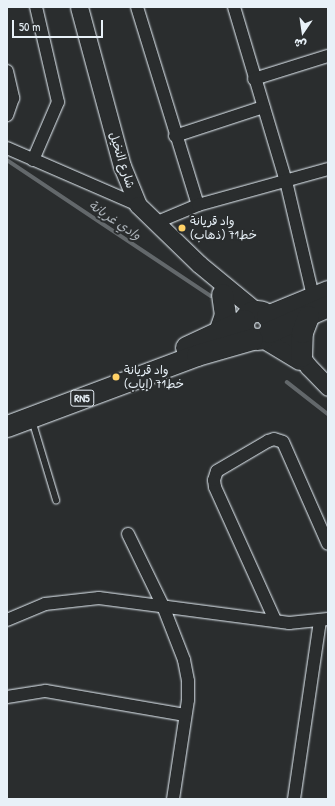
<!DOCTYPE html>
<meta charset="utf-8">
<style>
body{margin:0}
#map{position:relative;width:335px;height:806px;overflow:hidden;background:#2a2d2e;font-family:"Patrick Hand","Playpen Sans Arabic",sans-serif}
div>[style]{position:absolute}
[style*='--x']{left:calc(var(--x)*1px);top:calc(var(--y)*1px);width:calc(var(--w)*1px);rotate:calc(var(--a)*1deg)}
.stream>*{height:3.5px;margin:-1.75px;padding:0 1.75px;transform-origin:1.75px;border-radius:1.75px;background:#63686b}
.roads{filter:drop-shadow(0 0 1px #e8f1f8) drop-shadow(0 0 1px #e8f1f8)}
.lane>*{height:6px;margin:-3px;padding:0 3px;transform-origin:3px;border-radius:3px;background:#2a2d2e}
.street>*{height:12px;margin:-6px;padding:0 6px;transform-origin:6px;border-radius:6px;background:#2a2d2e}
.secondary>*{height:17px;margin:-8.5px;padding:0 8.5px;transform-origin:8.5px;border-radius:8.5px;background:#2a2d2e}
.highway>*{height:21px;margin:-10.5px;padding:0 10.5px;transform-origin:10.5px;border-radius:10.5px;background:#2a2d2e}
.highway>.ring{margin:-10.5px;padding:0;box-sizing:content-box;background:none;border:21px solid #2a2d2e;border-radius:50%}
.dots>*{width:11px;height:11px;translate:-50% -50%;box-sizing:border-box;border:2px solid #2a2d2e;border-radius:50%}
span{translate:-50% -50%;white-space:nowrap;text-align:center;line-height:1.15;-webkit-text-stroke:4px #2a2d2e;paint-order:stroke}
.shield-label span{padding:1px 3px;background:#2a2d2e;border:1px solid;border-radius:3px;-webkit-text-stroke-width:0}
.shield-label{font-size:11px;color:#e8f1f8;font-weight:700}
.street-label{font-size:12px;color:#e8f1f8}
.poi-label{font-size:12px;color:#e8f1f8}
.left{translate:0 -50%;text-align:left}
.water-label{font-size:13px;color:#acb3b9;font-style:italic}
.frame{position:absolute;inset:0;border:8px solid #e8f1f8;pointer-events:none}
.north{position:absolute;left:283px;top:12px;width:40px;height:40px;-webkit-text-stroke:3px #2a2d2e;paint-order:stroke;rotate:193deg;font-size:11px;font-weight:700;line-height:16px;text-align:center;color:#e8f1f8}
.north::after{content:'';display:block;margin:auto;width:14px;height:18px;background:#e8f1f8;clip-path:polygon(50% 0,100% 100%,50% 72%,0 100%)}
.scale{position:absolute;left:12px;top:20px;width:91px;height:18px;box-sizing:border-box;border:2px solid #e8f1f8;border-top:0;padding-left:5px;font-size:12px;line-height:14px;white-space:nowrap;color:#e8f1f8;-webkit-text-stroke:3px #2a2d2e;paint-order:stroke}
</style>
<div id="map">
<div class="stream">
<div style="--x:7;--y:160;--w:245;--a:33.7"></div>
<div style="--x:287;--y:382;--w:52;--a:38"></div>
</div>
<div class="roads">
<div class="lane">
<div style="--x:32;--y:420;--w:84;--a:73.3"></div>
</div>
<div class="street">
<div style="--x:137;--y:7;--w:207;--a:72.9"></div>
<div style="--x:234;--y:7;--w:182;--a:73.4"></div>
<div style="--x:286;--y:181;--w:118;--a:76.8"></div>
<div style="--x:7;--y:71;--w:28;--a:77"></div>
<div style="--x:13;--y:98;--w:18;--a:109"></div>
<div style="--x:254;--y:79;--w:77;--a:-17.3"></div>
<div style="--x:175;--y:136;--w:93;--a:-18.2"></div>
<div style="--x:7;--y:148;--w:143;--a:23.5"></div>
<div style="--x:33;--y:160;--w:63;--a:-66.7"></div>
<div style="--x:58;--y:102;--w:98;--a:-103"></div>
<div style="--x:155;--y:223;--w:47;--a:-22.7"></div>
<div style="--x:198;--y:205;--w:135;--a:-15.5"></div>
<div style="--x:128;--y:534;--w:80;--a:64.1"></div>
<div style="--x:163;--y:606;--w:58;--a:68.7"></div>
<div style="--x:184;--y:660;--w:21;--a:79"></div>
<div style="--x:188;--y:681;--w:19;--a:90"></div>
<div style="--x:188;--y:700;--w:100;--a:98.6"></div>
<div style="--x:7;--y:620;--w:41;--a:-22.8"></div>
<div style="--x:45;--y:604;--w:54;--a:-6.3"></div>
<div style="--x:99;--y:598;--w:192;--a:7.5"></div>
<div style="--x:289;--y:623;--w:39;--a:-6"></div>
<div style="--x:275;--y:620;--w:146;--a:-114.3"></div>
<div style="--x:215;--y:487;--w:7;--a:-98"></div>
<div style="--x:214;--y:480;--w:9;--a:-72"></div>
<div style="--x:217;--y:471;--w:59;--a:-30.5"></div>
<div style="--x:268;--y:441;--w:6;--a:-18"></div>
<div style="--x:274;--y:439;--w:9;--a:18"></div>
<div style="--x:283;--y:442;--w:111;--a:66.2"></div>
<div style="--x:7;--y:697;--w:39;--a:-9"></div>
<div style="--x:46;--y:691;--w:141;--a:9.8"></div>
<div style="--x:294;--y:799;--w:180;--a:-81.7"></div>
</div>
<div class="secondary">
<div style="--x:79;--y:7;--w:165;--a:74.9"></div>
<div style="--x:122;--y:166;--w:42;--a:67.7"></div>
<div style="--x:138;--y:205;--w:85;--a:44"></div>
<div style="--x:199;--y:264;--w:74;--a:39.5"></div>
<div style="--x:270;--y:321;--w:13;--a:32"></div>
<div style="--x:281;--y:328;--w:47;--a:54.6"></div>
<div style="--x:308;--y:366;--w:29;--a:46"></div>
<div style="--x:261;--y:338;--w:44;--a:31.2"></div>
</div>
<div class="highway">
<div class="ring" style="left:243px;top:311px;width:7px;height:7px"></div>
<div style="--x:267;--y:316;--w:66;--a:-22.3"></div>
<div style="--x:219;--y:332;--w:18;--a:-71"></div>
<div style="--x:225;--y:315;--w:21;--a:-98"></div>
<div style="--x:269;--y:332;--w:64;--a:-23.8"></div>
<div style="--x:186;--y:347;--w:64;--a:-25"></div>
<div style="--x:301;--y:356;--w:24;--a:-88"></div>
<div style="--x:302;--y:332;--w:17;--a:-69"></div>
<div style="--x:7;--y:426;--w:203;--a:-20.5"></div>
<div style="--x:197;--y:355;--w:57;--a:-16.2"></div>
</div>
</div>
<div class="dots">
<div style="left:182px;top:228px;background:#ffd166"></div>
<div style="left:116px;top:377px;background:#ffd166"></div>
</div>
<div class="shield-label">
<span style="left:82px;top:398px">RN5</span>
</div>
<div class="street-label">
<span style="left:122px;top:160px;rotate:72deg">شارع النخيل</span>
</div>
<div class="poi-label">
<span class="left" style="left:190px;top:228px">واد قريانة<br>خط71 (ذهاب)</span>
<span class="left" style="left:124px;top:377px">واد قريانة<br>خط71 (إياب)</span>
</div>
<div class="water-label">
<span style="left:115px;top:220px;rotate:34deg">وادي غريانة</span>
</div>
<div class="frame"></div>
<div class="north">ش</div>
<div class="scale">50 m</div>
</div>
